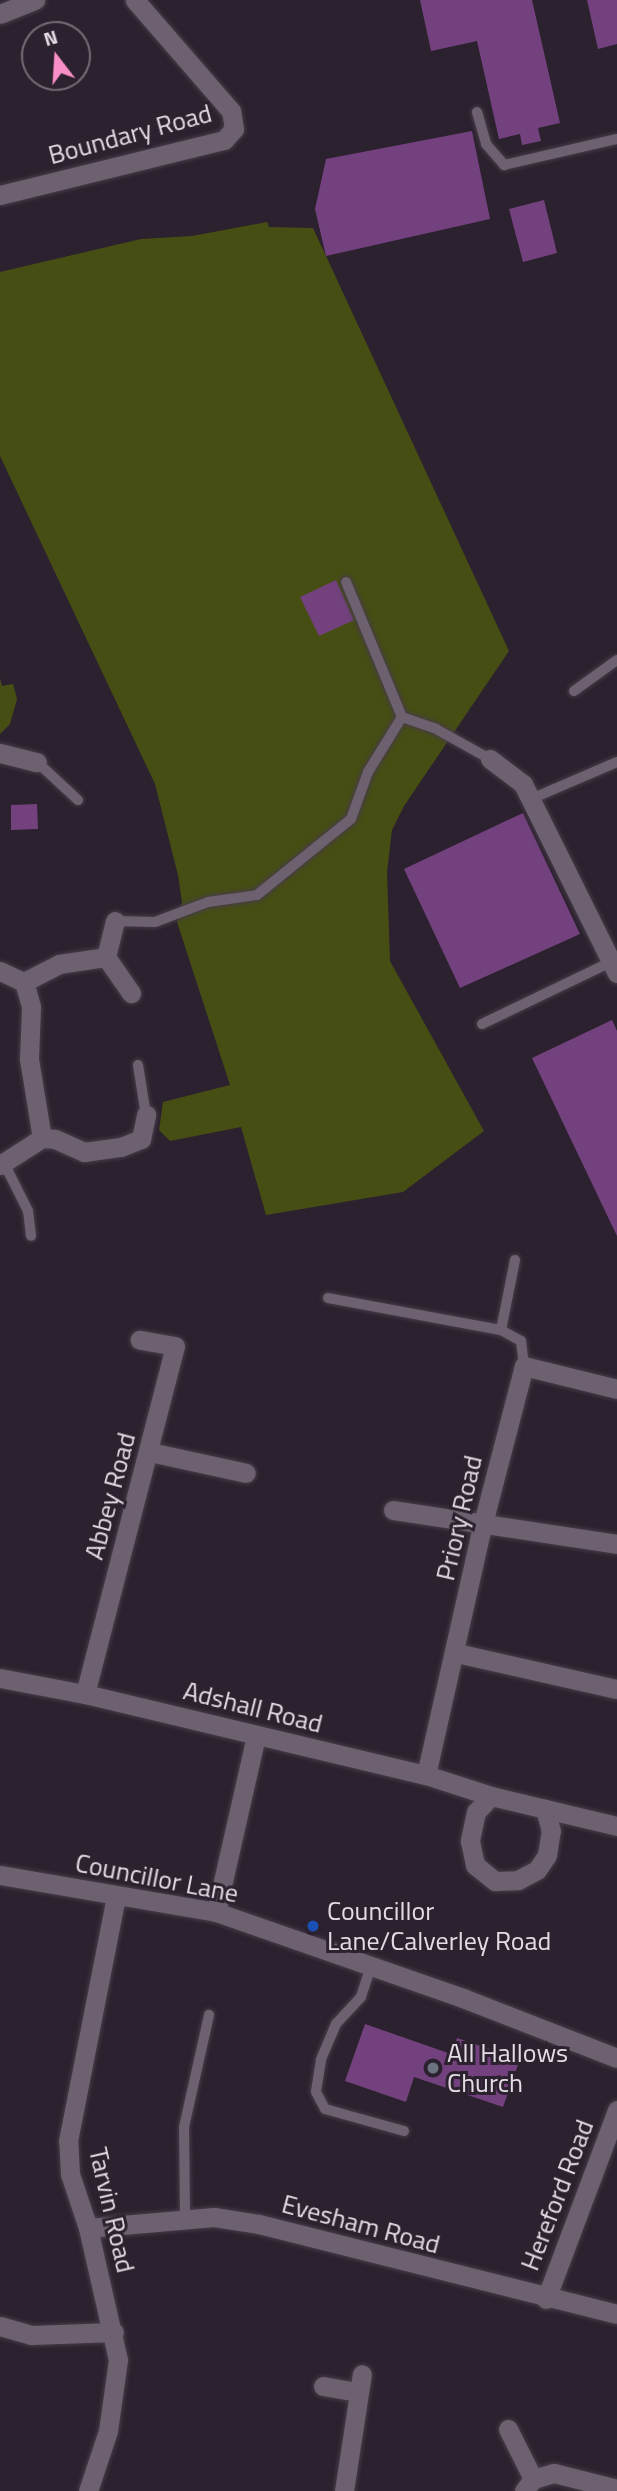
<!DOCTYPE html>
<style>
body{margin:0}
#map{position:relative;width:617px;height:2491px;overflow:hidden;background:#2c212e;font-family:"Titillium Web",sans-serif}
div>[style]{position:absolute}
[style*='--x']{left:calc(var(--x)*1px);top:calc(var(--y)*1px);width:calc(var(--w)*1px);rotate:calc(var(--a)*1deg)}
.green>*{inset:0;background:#474e14}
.building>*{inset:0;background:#73427e}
.roads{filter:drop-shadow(0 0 2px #463c48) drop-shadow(0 0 2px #463c48)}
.service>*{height:10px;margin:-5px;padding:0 5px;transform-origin:5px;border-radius:5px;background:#6d6170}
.minor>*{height:19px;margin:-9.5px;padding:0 9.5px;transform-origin:9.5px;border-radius:9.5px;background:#6d6170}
.tertiary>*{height:19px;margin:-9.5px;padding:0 9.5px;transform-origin:9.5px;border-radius:9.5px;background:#6d6170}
.dots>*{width:19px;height:19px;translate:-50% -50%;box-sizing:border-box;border:4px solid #2c212e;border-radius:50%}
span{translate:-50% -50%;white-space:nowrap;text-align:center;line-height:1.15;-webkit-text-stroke:6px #2c212e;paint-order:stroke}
.street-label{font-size:26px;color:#e4dce5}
.poi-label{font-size:26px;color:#e4dce5}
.left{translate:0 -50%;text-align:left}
.north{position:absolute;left:21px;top:21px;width:70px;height:70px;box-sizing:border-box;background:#2c212e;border:2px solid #766c77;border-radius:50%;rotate:343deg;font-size:19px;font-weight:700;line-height:28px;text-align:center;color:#e4dce5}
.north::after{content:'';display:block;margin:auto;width:24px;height:32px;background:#f98fc8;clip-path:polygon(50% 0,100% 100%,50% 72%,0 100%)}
</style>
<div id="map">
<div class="green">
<div style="clip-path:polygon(267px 222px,269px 227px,313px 228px,509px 651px,404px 806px,392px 830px,387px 872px,390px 961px,484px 1131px,403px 1192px,266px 1215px,241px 1127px,170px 1141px,159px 1130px,163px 1102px,230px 1085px,177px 922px,182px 902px,178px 875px,155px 784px,0 456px,0 272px,141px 239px,192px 236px)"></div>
<div style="clip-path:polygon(0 678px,2px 686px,13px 684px,17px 699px,10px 724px,0 734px)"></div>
</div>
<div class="building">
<div style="clip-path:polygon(420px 0,532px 0,560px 123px,538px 128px,541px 141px,522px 145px,520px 134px,499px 139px,477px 41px,431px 51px)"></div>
<div style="clip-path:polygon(587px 0,617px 0,617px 44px,598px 49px)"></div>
<div style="clip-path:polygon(472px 131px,490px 219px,326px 256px,315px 209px,326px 159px)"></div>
<div style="clip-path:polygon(544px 200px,557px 253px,523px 262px,509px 209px)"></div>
<div style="clip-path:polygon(336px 580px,354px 620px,319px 636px,300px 597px)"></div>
<div style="clip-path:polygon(37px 804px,38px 829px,11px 830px,11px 805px)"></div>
<div style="clip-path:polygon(523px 813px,580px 934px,460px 988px,404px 869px)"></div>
<div style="clip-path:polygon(612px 1020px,617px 1031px,617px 1236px,532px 1058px)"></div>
<div style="clip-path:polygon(365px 2024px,451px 2054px,457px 2038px,520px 2059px,503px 2107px,414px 2077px,406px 2102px,345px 2081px)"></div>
</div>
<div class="roads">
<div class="service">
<div style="--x:477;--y:112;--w:33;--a:74"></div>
<div style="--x:486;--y:144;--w:28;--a:49"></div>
<div style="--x:504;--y:165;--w:116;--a:-13"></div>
<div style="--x:574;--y:691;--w:53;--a:-35.8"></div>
<div style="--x:402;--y:717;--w:36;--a:19"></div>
<div style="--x:436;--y:729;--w:62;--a:29.1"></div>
<div style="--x:37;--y:762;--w:56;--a:42.8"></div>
<div style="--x:531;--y:799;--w:94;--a:-23.3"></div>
<div style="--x:115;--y:921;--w:40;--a:1.4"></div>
<div style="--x:155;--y:922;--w:57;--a:-20.7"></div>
<div style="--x:208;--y:902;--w:49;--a:-8.1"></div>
<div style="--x:257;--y:895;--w:121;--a:-39"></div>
<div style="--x:351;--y:819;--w:50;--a:-70.1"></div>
<div style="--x:368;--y:772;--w:65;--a:-58.3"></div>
<div style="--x:402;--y:717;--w:146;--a:-112.5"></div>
<div style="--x:482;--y:1024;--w:143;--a:-25.7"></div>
<div style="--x:138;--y:1065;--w:51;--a:80.9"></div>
<div style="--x:4;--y:1163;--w:54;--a:63.4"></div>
<div style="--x:28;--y:1211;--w:25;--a:83"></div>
<div style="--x:515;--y:1260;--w:71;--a:101.3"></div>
<div style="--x:501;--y:1330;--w:23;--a:29"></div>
<div style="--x:521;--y:1341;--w:25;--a:83"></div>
<div style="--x:328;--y:1298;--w:176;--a:10.5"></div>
<div style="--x:371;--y:1966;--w:33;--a:108"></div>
<div style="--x:361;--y:1997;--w:37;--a:133"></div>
<div style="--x:336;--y:2024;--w:39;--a:113"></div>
<div style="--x:321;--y:2060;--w:32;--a:99"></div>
<div style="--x:316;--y:2092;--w:19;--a:62"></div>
<div style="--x:325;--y:2109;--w:82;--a:15.6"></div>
<div style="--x:185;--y:2218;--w:91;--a:-90.6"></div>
<div style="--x:184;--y:2127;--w:115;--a:-77.4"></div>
</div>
<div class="minor">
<div style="--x:0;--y:14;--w:38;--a:-22"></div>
<div style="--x:0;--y:195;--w:231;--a:-13.8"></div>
<div style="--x:224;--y:140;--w:15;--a:-48"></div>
<div style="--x:234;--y:129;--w:18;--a:-99"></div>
<div style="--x:231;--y:111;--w:147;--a:-130.9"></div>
<div style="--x:0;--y:753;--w:38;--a:14"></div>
<div style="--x:490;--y:759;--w:41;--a:37.1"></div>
<div style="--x:523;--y:784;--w:211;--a:63.6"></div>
<div style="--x:106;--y:957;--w:44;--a:55.2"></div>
<div style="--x:0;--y:971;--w:26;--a:25"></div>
<div style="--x:24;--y:982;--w:26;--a:74"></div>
<div style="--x:31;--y:1007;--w:52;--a:92.2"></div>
<div style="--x:29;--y:1059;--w:80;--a:80.7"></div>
<div style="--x:42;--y:1138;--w:50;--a:147.3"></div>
<div style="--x:24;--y:982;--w:39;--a:-27"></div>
<div style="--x:59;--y:964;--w:48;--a:-8.5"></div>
<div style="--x:106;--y:957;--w:37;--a:-76"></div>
<div style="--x:42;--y:1138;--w:13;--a:4"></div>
<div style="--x:55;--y:1139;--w:32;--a:24"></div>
<div style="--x:84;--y:1152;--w:37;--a:-8"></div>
<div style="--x:121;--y:1147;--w:22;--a:-22"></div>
<div style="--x:141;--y:1139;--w:25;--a:-78"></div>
<div style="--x:150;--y:1452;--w:98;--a:12.3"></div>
<div style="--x:393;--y:1510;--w:227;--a:8.6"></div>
<div style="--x:457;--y:1653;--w:164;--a:12.7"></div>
<div style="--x:0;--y:1678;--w:86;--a:10.7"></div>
<div style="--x:85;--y:1694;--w:350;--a:13.4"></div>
<div style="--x:426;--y:1775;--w:68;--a:17.9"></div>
<div style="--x:491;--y:1796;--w:130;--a:13.4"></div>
<div style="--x:85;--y:1694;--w:359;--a:-75.5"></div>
<div style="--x:175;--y:1346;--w:36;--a:-170"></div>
<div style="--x:426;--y:1775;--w:254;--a:-77.3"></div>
<div style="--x:482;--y:1527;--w:166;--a:-75.4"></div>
<div style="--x:524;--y:1366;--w:96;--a:13.9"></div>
<div style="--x:491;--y:1796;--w:22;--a:133"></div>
<div style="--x:476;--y:1812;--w:30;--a:102"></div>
<div style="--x:470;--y:1841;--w:25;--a:78"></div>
<div style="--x:475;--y:1865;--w:26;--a:39"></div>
<div style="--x:495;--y:1881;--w:23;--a:-2"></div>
<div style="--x:518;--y:1880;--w:21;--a:-28"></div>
<div style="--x:537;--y:1870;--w:18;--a:-56"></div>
<div style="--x:547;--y:1855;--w:24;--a:-81"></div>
<div style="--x:551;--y:1831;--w:23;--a:-105"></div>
<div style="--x:216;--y:1912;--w:180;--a:-77.2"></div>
<div style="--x:88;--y:2228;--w:126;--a:-5"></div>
<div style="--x:214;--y:2217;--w:46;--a:8.8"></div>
<div style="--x:259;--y:2224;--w:369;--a:14.1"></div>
<div style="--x:546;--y:2299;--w:202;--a:-69.4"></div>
<div style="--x:0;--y:2326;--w:33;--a:16"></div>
<div style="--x:32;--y:2335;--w:82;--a:-2.1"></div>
<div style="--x:323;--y:2386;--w:36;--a:10"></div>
<div style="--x:508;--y:2429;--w:56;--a:63.4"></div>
<div style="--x:88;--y:2491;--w:63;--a:-71.6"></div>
<div style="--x:108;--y:2431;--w:72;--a:-82"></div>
<div style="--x:118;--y:2360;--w:135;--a:-102.8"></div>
<div style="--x:88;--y:2228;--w:57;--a:-108.4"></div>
<div style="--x:70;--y:2174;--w:33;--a:-93"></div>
<div style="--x:68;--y:2141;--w:249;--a:-78.9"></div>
<div style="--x:344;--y:2491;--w:118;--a:-81.3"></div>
<div style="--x:524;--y:2491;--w:15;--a:-53"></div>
<div style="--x:533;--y:2479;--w:22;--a:-16"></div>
<div style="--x:554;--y:2473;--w:65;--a:14.3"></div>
</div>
<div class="tertiary">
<div style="--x:0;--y:1875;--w:219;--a:9.7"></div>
<div style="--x:216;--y:1912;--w:262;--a:19.2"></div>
<div style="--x:463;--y:1998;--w:165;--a:21.3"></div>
</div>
</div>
<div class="dots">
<div style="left:313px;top:1926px;background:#1a4fb4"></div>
<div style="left:433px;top:2068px;background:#6b7280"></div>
</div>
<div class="street-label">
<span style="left:130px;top:134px;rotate:-15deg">Boundary Road</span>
<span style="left:110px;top:1496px;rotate:-75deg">Abbey Road</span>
<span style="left:459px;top:1518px;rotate:-77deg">Priory Road</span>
<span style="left:253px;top:1707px;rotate:14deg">Adshall Road</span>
<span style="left:157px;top:1878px;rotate:11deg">Councillor Lane</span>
<span style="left:557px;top:2195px;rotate:-69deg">Hereford Road</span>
<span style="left:112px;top:2210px;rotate:77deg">Tarvin Road</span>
<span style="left:361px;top:2224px;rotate:15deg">Evesham Road</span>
</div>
<div class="poi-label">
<span class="left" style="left:327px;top:1926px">Councillor<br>Lane/Calverley Road</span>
<span class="left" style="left:447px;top:2068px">All Hallows<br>Church</span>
</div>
<div class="north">N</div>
</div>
